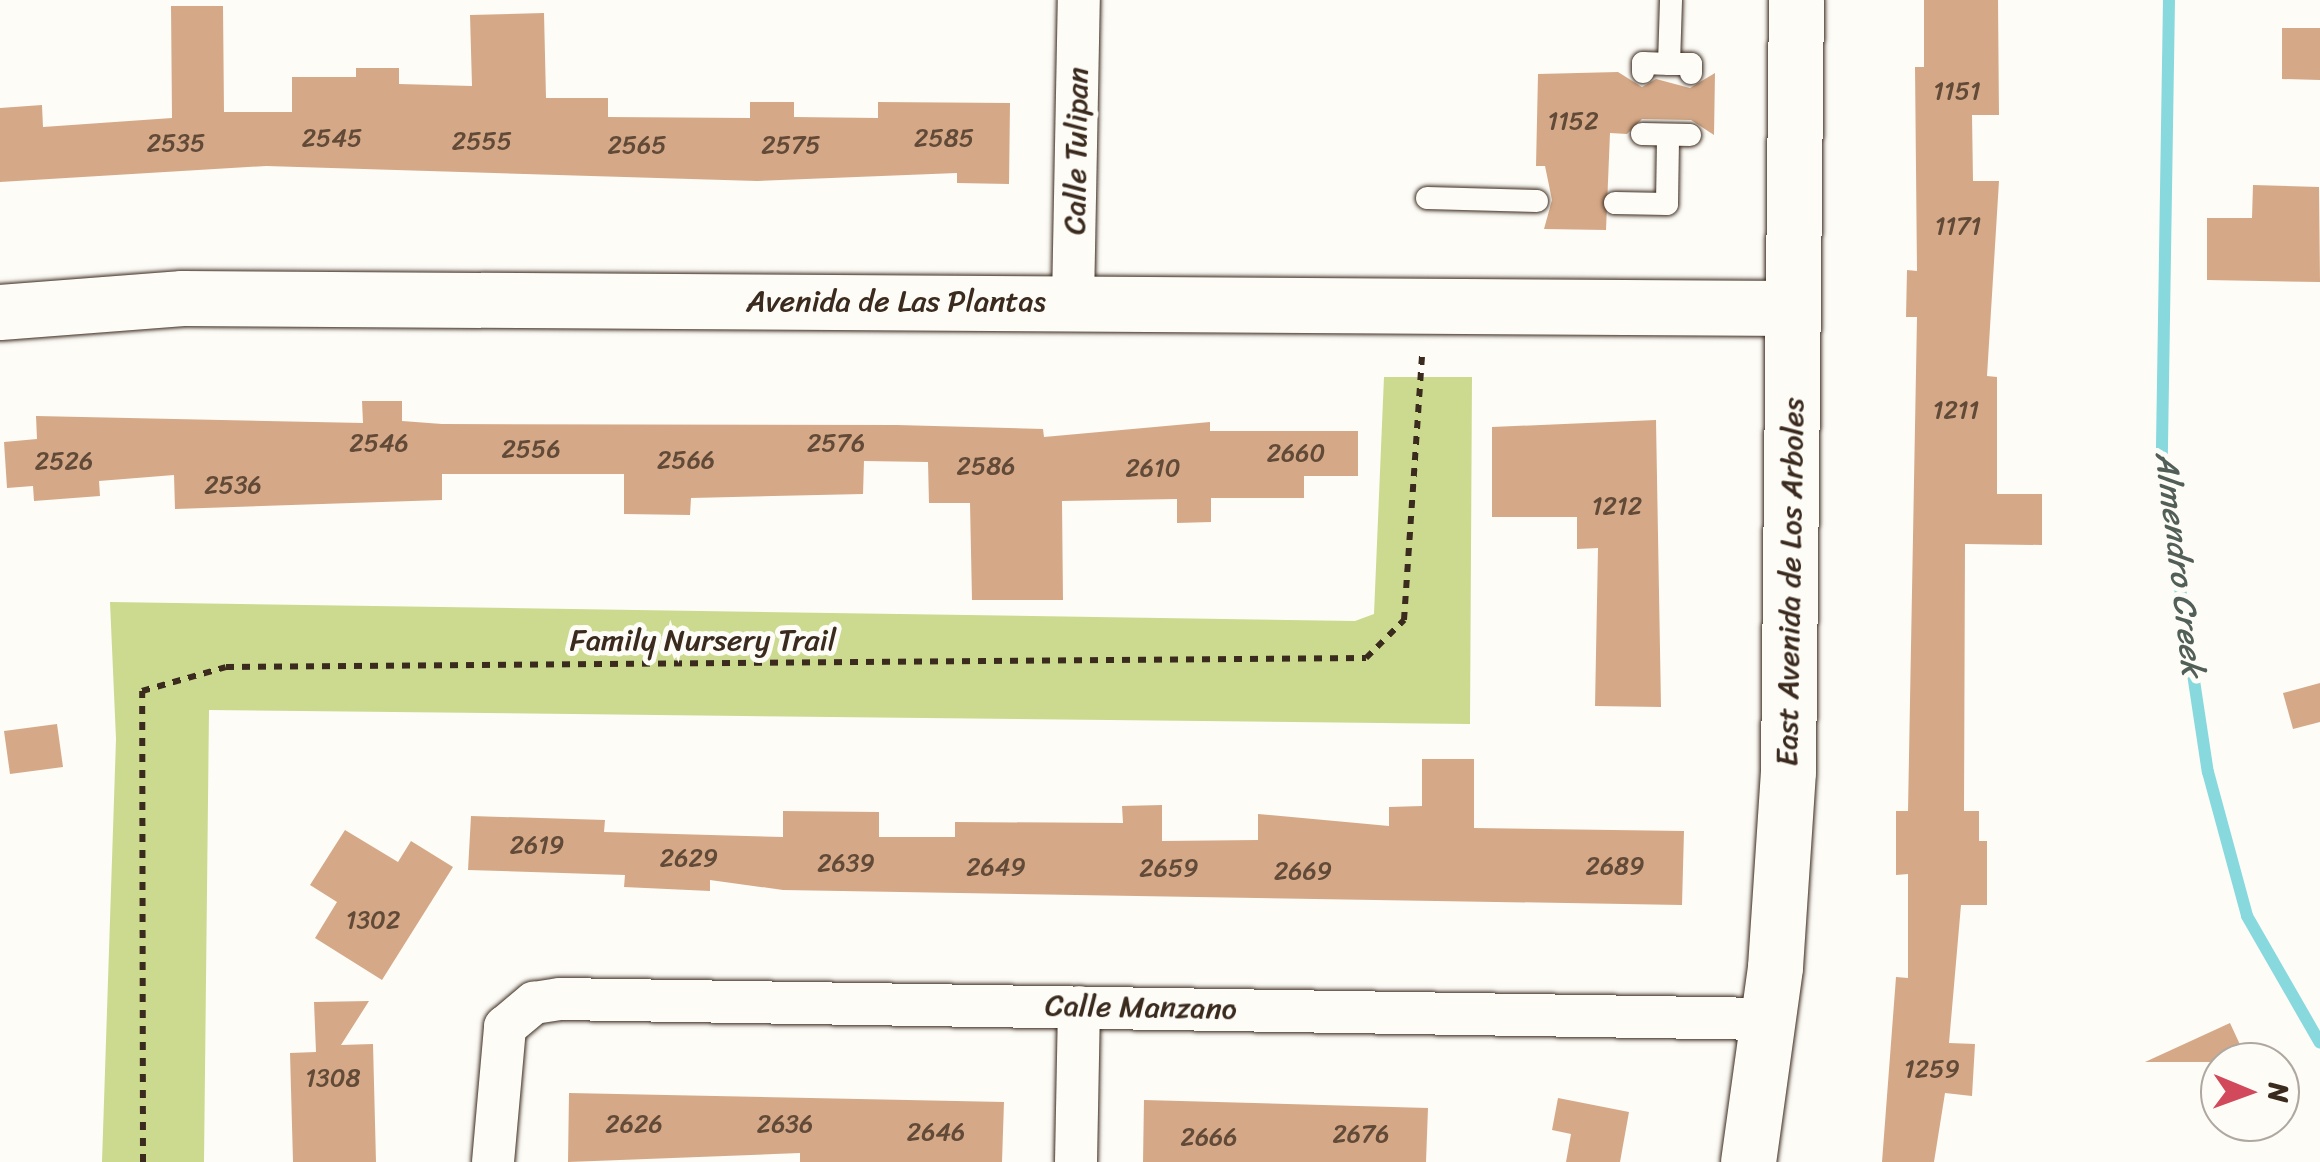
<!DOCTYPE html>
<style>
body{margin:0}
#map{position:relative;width:2320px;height:1162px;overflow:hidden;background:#fdfcf7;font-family:Sriracha,sans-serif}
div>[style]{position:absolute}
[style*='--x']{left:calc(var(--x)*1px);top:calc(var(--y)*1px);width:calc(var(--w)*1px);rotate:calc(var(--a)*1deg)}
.green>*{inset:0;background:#cbda8e}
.stream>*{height:12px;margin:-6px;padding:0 6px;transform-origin:6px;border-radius:6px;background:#87d9de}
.building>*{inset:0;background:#d5a987}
.path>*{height:6px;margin-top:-3px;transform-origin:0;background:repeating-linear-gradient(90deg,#3b2a1e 0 8px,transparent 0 16px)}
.roads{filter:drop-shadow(0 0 2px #3b2a1e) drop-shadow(0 0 2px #3b2a1e)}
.lane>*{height:22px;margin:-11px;padding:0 11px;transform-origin:11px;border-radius:11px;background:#fdfcf7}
.street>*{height:42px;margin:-21px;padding:0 21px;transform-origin:21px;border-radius:21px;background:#fdfcf7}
.secondary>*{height:55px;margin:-27.5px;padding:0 27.5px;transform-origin:27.5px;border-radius:27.5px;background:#fdfcf7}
span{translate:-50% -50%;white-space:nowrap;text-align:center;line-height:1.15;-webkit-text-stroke:10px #fdfcf7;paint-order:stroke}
.number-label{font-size:25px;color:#624a38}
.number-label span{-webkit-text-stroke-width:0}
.street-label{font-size:30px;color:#3b2a1e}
.water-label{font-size:32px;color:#525f58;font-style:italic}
.north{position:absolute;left:2200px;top:1042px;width:100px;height:100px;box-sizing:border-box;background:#fdfcf7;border:2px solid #afa8a0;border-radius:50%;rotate:91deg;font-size:28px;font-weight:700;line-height:40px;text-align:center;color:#3b2a1e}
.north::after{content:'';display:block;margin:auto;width:35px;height:45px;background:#d1495b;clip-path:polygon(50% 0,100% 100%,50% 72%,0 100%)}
</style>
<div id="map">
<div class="green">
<div style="clip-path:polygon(1384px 377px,1472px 377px,1470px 724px,209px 710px,204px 1162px,102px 1162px,116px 739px,110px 602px,1355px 621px,1374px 614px)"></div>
</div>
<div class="stream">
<div style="--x:2169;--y:0;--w:469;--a:90.9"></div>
<div style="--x:2162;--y:469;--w:306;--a:81.4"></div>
<div style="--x:2208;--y:772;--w:149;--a:74.8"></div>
<div style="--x:2247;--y:916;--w:146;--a:60.1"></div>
</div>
<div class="building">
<div style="clip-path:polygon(1924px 0,1998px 0,1999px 115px,1972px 115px,1973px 181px,1999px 181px,1987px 376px,1997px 377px,1997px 494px,2042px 494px,2042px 545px,1965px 544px,1964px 811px,1979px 811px,1979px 841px,1987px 841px,1987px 905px,1961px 905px,1949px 1043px,1975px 1044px,1972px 1096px,1945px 1093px,1934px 1162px,1882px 1162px,1896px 977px,1908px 978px,1908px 874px,1896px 875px,1896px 811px,1908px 811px,1917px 317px,1906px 317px,1907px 270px,1917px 271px,1915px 67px,1924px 67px)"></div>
<div style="clip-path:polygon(171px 6px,223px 6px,224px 112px,292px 112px,292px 77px,356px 77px,356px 68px,399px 68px,399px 84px,472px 86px,470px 15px,544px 13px,546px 98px,608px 98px,608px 117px,750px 118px,750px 102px,794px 102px,794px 117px,878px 118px,878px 102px,1010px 103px,1009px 184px,957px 183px,957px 173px,757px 181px,266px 166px,0 182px,0 108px,42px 105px,43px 127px,172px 118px)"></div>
<div style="clip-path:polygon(2282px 28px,2320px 28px,2320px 80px,2282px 79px)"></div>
<div style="clip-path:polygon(1618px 72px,1642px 87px,1656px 79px,1690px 88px,1715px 73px,1714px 135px,1691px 120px,1642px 119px,1627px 134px,1610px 133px,1606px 230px,1544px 229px,1552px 200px,1545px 166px,1536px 166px,1538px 74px)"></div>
<div style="clip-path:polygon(2253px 185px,2319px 187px,2320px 282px,2207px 280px,2207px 218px,2252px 218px)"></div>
<div style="clip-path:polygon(362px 401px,402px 401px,402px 421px,442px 424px,897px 425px,1043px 429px,1044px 437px,1210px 422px,1210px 431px,1358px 431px,1358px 476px,1304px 476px,1304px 498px,1211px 498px,1211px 522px,1177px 523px,1177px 499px,1062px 501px,1063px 600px,972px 600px,970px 503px,929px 503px,928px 462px,864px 461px,863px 494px,691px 498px,690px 515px,624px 514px,624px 474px,442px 474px,442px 500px,175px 509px,174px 475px,99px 481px,100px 496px,34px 501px,33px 486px,7px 488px,4px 442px,37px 439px,36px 416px,363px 423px)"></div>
<div style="clip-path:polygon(1656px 420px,1661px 707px,1595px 706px,1598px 548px,1577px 549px,1577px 517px,1492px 517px,1492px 427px)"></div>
<div style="clip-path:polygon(2320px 683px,2320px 722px,2293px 729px,2283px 693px)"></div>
<div style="clip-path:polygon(57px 724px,63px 767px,10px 774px,4px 731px)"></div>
<div style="clip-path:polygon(1422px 759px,1474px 759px,1474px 828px,1684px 831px,1682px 905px,783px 890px,710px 880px,710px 891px,624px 887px,625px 875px,468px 870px,471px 816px,605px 820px,604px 832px,783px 837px,783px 811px,879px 812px,879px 837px,955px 837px,955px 822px,1123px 823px,1122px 806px,1162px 805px,1162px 841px,1258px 840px,1258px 814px,1389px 826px,1389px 807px,1422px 806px)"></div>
<div style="clip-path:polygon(345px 830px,398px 862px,411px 841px,453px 867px,382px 980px,315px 938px,337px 902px,310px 885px)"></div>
<div style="clip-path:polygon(369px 1001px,341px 1045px,373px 1044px,376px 1162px,293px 1162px,290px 1053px,316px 1052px,314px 1002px)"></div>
<div style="clip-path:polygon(2230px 1023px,2248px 1062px,2145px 1062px)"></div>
<div style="clip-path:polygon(569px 1093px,1004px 1102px,1002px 1162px,800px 1162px,800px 1153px,568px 1162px)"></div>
<div style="clip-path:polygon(1558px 1098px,1629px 1112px,1620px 1162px,1566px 1162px,1571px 1134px,1552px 1130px)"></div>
<div style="clip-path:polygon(1144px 1100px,1428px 1108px,1426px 1162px,1143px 1162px)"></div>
</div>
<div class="path">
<div style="--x:143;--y:1162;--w:471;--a:-90.1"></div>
<div style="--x:142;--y:691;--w:87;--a:-15.9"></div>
<div style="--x:226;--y:667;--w:1140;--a:-0.45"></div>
<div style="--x:1366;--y:658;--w:54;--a:-45"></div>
<div style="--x:1404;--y:620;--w:268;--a:-86.1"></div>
</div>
<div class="roads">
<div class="lane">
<div style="--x:1669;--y:64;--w:64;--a:-88.2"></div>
<div style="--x:1643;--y:72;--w:9;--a:-90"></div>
<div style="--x:1643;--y:63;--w:26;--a:2"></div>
<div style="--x:1669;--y:64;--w:22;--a:0"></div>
<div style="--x:1691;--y:64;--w:9;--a:90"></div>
<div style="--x:1642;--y:134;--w:48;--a:1.2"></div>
<div style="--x:1427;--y:198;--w:110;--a:1.6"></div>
<div style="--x:1615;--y:203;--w:52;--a:1.1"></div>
<div style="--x:1667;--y:204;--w:63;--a:-89.1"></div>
</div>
<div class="street">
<div style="--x:1073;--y:302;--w:302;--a:-88.9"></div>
<div style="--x:493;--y:1162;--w:136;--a:-84.9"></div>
<div style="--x:505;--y:1027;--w:38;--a:-40"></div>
<div style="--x:534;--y:1003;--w:26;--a:-9"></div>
<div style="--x:560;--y:999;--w:1210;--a:0.95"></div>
<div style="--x:1076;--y:1162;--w:155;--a:-88.9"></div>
</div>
<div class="secondary">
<div style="--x:0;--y:312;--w:183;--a:-4.4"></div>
<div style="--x:182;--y:298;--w:1611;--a:0.36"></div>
<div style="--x:1748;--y:1162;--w:197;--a:-82.1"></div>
<div style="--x:1775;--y:967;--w:196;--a:-86.2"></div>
<div style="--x:1788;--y:771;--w:771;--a:-89.41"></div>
</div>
</div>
<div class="number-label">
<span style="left:1957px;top:91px">1151</span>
<span style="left:1573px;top:121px">1152</span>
<span style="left:332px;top:138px">2545</span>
<span style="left:944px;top:138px">2585</span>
<span style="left:482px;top:141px">2555</span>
<span style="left:176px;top:143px">2535</span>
<span style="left:637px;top:145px">2565</span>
<span style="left:791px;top:145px">2575</span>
<span style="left:1958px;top:226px">1171</span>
<span style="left:1956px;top:410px">1211</span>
<span style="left:379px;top:443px">2546</span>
<span style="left:836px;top:443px">2576</span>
<span style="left:531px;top:449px">2556</span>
<span style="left:1296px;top:453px">2660</span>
<span style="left:686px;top:460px">2566</span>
<span style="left:64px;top:461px">2526</span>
<span style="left:986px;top:466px">2586</span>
<span style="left:1153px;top:468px">2610</span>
<span style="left:233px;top:485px">2536</span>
<span style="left:1617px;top:506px">1212</span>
<span style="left:537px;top:845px">2619</span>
<span style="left:689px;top:858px">2629</span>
<span style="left:846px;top:863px">2639</span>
<span style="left:1615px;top:866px">2689</span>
<span style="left:996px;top:867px">2649</span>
<span style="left:1169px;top:868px">2659</span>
<span style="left:1303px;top:871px">2669</span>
<span style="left:373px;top:920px">1302</span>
<span style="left:1932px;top:1069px">1259</span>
<span style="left:333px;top:1078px">1308</span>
<span style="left:634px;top:1124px">2626</span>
<span style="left:785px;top:1124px">2636</span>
<span style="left:936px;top:1132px">2646</span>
<span style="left:1361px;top:1134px">2676</span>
<span style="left:1209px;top:1137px">2666</span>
</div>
<div class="street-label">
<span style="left:1076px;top:151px;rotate:-89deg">Calle Tulipan</span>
<span style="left:896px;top:301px">Avenida de Las Plantas</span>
<span style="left:1790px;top:582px;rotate:-89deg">East Avenida de Los Arboles</span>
<span style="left:703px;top:640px">Family Nursery Trail</span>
<span style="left:1141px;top:1007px;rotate:1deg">Calle Manzano</span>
</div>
<div class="water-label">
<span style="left:2179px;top:564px;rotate:83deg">Almendro Creek</span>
</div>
<div class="north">N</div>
</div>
